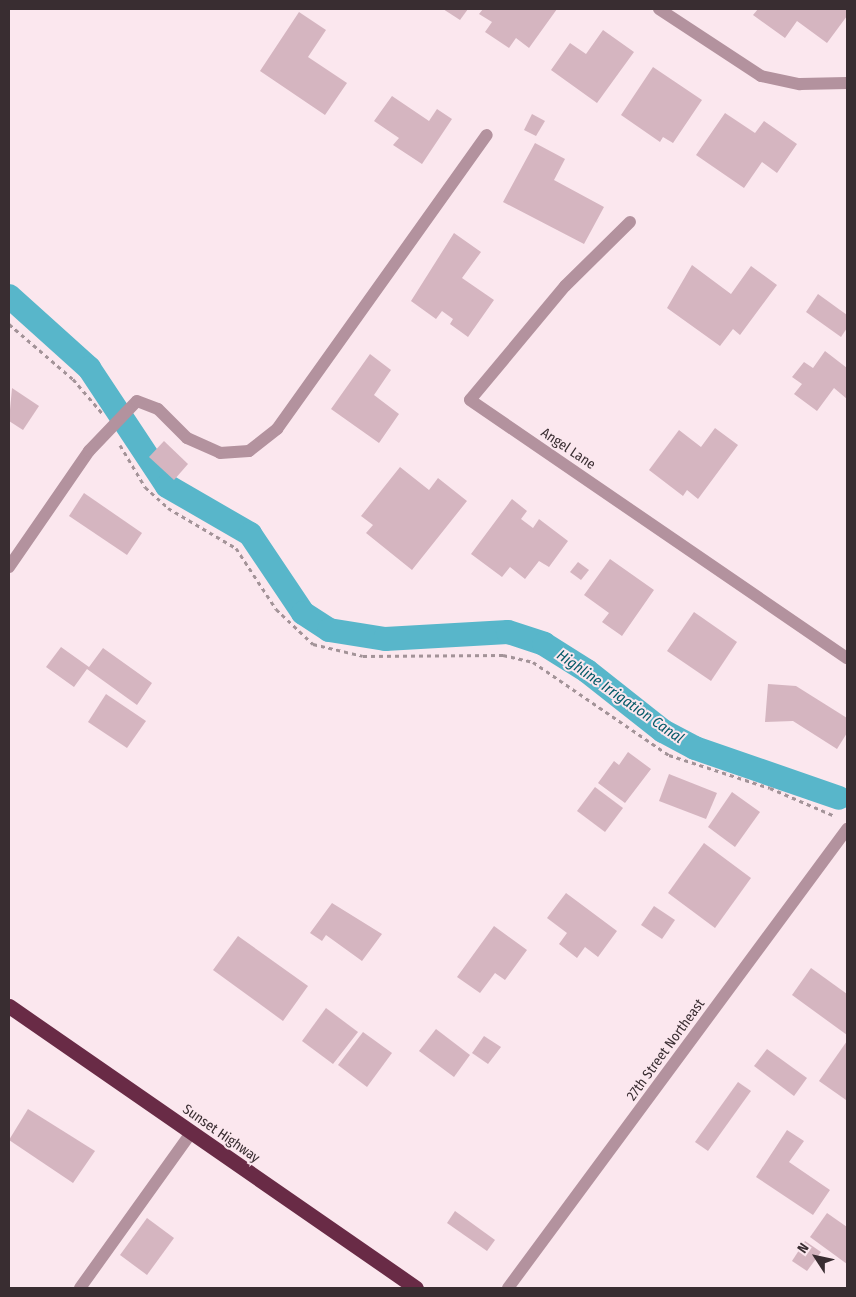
<!DOCTYPE html>
<style>
body{margin:0}
#map{position:relative;width:856px;height:1297px;overflow:hidden;background:#fbe7ee;font-family:"Fira Sans Condensed",sans-serif}
div>[style]{position:absolute}
[style*='--x']{left:calc(var(--x)*1px);top:calc(var(--y)*1px);width:calc(var(--w)*1px);rotate:calc(var(--a)*1deg)}
.canal>*{height:24px;margin:-12px;padding:0 12px;transform-origin:12px;border-radius:12px;background:#58b6ca}
.building>*{inset:0;background:#d5b5c0}
.path>*{height:3px;margin-top:-1.5px;transform-origin:0;background:repeating-linear-gradient(90deg,#a39398 0 4px,transparent 0 8px)}
.minor>*{height:12px;margin:-6px;padding:0 6px;transform-origin:6px;border-radius:6px;background:#b3929e}
.highway>*{height:15px;margin:-7.5px;padding:0 7.5px;transform-origin:7.5px;border-radius:7.5px;background:#692b46}
span{translate:-50% -50%;white-space:nowrap;text-align:center;line-height:1.15;-webkit-text-stroke:4px #fbe7ee;paint-order:stroke}
.street-label{font-size:14px;color:#392d31}
.water-label{font-size:15px;color:#045a68;font-style:italic}
.frame{position:absolute;inset:0;border:10px solid #392d31;pointer-events:none}
.north{position:absolute;left:791px;top:1232px;width:50px;height:50px;-webkit-text-stroke:4px #fbe7ee;paint-order:stroke;rotate:305deg;font-size:14px;font-weight:700;line-height:20px;text-align:center;color:#392d31}
.north::after{content:'';display:block;margin:auto;width:18px;height:22px;background:#392d31;clip-path:polygon(50% 0,100% 100%,50% 72%,0 100%)}
</style>
<div id="map">
<div class="canal">
<div style="--x:9;--y:296;--w:108;--a:42"></div>
<div style="--x:89;--y:368;--w:141;--a:56.5"></div>
<div style="--x:167;--y:486;--w:96;--a:30"></div>
<div style="--x:250;--y:534;--w:95;--a:56.1"></div>
<div style="--x:303;--y:613;--w:31;--a:33"></div>
<div style="--x:329;--y:630;--w:57;--a:9.1"></div>
<div style="--x:385;--y:639;--w:123;--a:-3.3"></div>
<div style="--x:508;--y:632;--w:38;--a:18"></div>
<div style="--x:544;--y:644;--w:51;--a:32.1"></div>
<div style="--x:587;--y:671;--w:97;--a:38.3"></div>
<div style="--x:663;--y:731;--w:36;--a:28"></div>
<div style="--x:695;--y:748;--w:152;--a:19.1"></div>
</div>
<div class="building">
<div style="clip-path:polygon(443px 9px,468px 9px,460px 20px)"></div>
<div style="clip-path:polygon(483px 9px,557px 9px,529px 48px,516px 38px,509px 48px,485px 32px,492px 22px,479px 14px)"></div>
<div style="clip-path:polygon(758px 9px,847px 9px,847px 16px,827px 43px,797px 21px,785px 38px,753px 15px)"></div>
<div style="clip-path:polygon(299px 12px,326px 30px,308px 57px,347px 83px,325px 115px,260px 71px)"></div>
<div style="clip-path:polygon(603px 30px,634px 52px,597px 103px,551px 70px,570px 43px,586px 54px)"></div>
<div style="clip-path:polygon(653px 67px,702px 100px,673px 143px,663px 137px,660px 142px,621px 115px)"></div>
<div style="clip-path:polygon(392px 96px,429px 121px,437px 109px,452px 119px,422px 164px,393px 145px,399px 138px,374px 121px)"></div>
<div style="clip-path:polygon(725px 113px,755px 133px,764px 121px,797px 144px,777px 173px,762px 162px,744px 188px,696px 155px)"></div>
<div style="clip-path:polygon(532px 114px,545px 121px,536px 136px,524px 130px)"></div>
<div style="clip-path:polygon(535px 143px,565px 159px,554px 180px,604px 207px,584px 244px,503px 202px)"></div>
<div style="clip-path:polygon(454px 233px,481px 252px,462px 278px,494px 300px,468px 337px,450px 324px,453px 319px,442px 311px,436px 319px,411px 301px)"></div>
<div style="clip-path:polygon(692px 265px,731px 294px,751px 266px,777px 285px,740px 335px,733px 329px,720px 346px,667px 308px)"></div>
<div style="clip-path:polygon(818px 294px,847px 315px,847px 328px,841px 337px,806px 312px)"></div>
<div style="clip-path:polygon(825px 351px,847px 368px,847px 399px,834px 388px,817px 411px,794px 394px,802px 384px,792px 377px,804px 362px,813px 368px)"></div>
<div style="clip-path:polygon(370px 354px,391px 370px,374px 395px,399px 414px,379px 443px,331px 409px)"></div>
<div style="clip-path:polygon(12px 388px,39px 406px,23px 430px,9px 421px)"></div>
<div style="clip-path:polygon(715px 428px,738px 445px,698px 499px,687px 490px,683px 496px,649px 470px,679px 430px,701px 447px)"></div>
<div style="clip-path:polygon(164px 441px,188px 464px,174px 480px,149px 457px)"></div>
<div style="clip-path:polygon(400px 467px,429px 490px,438px 478px,467px 501px,412px 570px,366px 533px,373px 525px,361px 516px)"></div>
<div style="clip-path:polygon(84px 493px,142px 533px,127px 555px,69px 516px)"></div>
<div style="clip-path:polygon(512px 499px,527px 511px,521px 519px,533px 528px,539px 519px,568px 541px,549px 567px,539px 561px,525px 579px,510px 567px,502px 577px,471px 554px)"></div>
<div style="clip-path:polygon(610px 559px,654px 590px,622px 636px,602px 622px,609px 613px,584px 595px)"></div>
<div style="clip-path:polygon(578px 562px,589px 570px,581px 580px,570px 572px)"></div>
<div style="clip-path:polygon(694px 612px,737px 642px,711px 681px,667px 651px)"></div>
<div style="clip-path:polygon(61px 647px,89px 667px,103px 648px,152px 683px,137px 705px,87px 669px,74px 687px,46px 667px)"></div>
<div style="clip-path:polygon(768px 684px,796px 686px,847px 718px,847px 733px,837px 749px,793px 721px,765px 722px)"></div>
<div style="clip-path:polygon(106px 694px,146px 721px,127px 748px,88px 722px)"></div>
<div style="clip-path:polygon(628px 752px,651px 769px,625px 803px,598px 783px,614px 761px,619px 765px)"></div>
<div style="clip-path:polygon(669px 774px,717px 793px,706px 819px,659px 801px)"></div>
<div style="clip-path:polygon(595px 787px,623px 808px,605px 832px,577px 811px)"></div>
<div style="clip-path:polygon(732px 792px,760px 812px,735px 847px,708px 827px)"></div>
<div style="clip-path:polygon(704px 843px,751px 878px,715px 928px,668px 893px)"></div>
<div style="clip-path:polygon(566px 893px,617px 931px,598px 957px,585px 947px,577px 958px,559px 944px,567px 933px,547px 918px)"></div>
<div style="clip-path:polygon(332px 903px,382px 934px,362px 961px,326px 935px,322px 941px,310px 933px)"></div>
<div style="clip-path:polygon(654px 906px,675px 920px,662px 939px,641px 925px)"></div>
<div style="clip-path:polygon(494px 926px,527px 950px,505px 980px,495px 973px,480px 993px,457px 977px)"></div>
<div style="clip-path:polygon(238px 936px,308px 986px,283px 1021px,213px 970px)"></div>
<div style="clip-path:polygon(811px 968px,847px 994px,847px 1035px,792px 995px)"></div>
<div style="clip-path:polygon(326px 1008px,358px 1032px,333px 1064px,302px 1041px)"></div>
<div style="clip-path:polygon(436px 1029px,470px 1055px,454px 1077px,419px 1051px)"></div>
<div style="clip-path:polygon(363px 1032px,392px 1053px,367px 1087px,338px 1065px)"></div>
<div style="clip-path:polygon(484px 1036px,501px 1047px,488px 1064px,472px 1053px)"></div>
<div style="clip-path:polygon(847px 1041px,847px 1099px,846px 1100px,819px 1081px)"></div>
<div style="clip-path:polygon(767px 1049px,807px 1078px,794px 1096px,754px 1066px)"></div>
<div style="clip-path:polygon(738px 1082px,751px 1091px,708px 1151px,695px 1142px)"></div>
<div style="clip-path:polygon(28px 1109px,95px 1151px,73px 1183px,9px 1140px)"></div>
<div style="clip-path:polygon(787px 1130px,804px 1141px,789px 1162px,830px 1190px,813px 1215px,756px 1177px)"></div>
<div style="clip-path:polygon(455px 1211px,495px 1240px,487px 1251px,447px 1223px)"></div>
<div style="clip-path:polygon(827px 1213px,847px 1227px,847px 1264px,810px 1237px)"></div>
<div style="clip-path:polygon(147px 1218px,174px 1238px,147px 1275px,120px 1255px)"></div>
<div style="clip-path:polygon(805px 1241px,821px 1252px,807px 1271px,792px 1261px)"></div>
</div>
<div class="path">
<div style="--x:9;--y:324;--w:84;--a:40.7"></div>
<div style="--x:73;--y:379;--w:45;--a:49.5"></div>
<div style="--x:120;--y:445;--w:49;--a:59.2"></div>
<div style="--x:145;--y:487;--w:31;--a:42"></div>
<div style="--x:168;--y:508;--w:79;--a:30.5"></div>
<div style="--x:236;--y:548;--w:73;--a:56.7"></div>
<div style="--x:276;--y:609;--w:51;--a:43.4"></div>
<div style="--x:313;--y:644;--w:51;--a:13.5"></div>
<div style="--x:363;--y:656;--w:140;--a:-0.4"></div>
<div style="--x:503;--y:655;--w:31;--a:13"></div>
<div style="--x:533;--y:662;--w:165;--a:34.4"></div>
<div style="--x:669;--y:755;--w:106;--a:18.1"></div>
<div style="--x:770;--y:788;--w:71;--a:23.3"></div>
</div>
<div class="minor">
<div style="--x:659;--y:9;--w:122;--a:33.3"></div>
<div style="--x:761;--y:76;--w:40;--a:12"></div>
<div style="--x:800;--y:84;--w:47;--a:-1.2"></div>
<div style="--x:630;--y:222;--w:91;--a:135.4"></div>
<div style="--x:565;--y:286;--w:148;--a:129.8"></div>
<div style="--x:470;--y:400;--w:457;--a:34.4"></div>
<div style="--x:9;--y:567;--w:141;--a:-55.4"></div>
<div style="--x:89;--y:451;--w:69;--a:-46.2"></div>
<div style="--x:137;--y:401;--w:22;--a:21"></div>
<div style="--x:158;--y:409;--w:41;--a:45"></div>
<div style="--x:187;--y:438;--w:36;--a:24"></div>
<div style="--x:220;--y:453;--w:29;--a:-4"></div>
<div style="--x:249;--y:451;--w:36;--a:-38"></div>
<div style="--x:277;--y:429;--w:361;--a:-54.5"></div>
<div style="--x:80;--y:1288;--w:191;--a:-54.4"></div>
<div style="--x:508;--y:1288;--w:571;--a:-53.55"></div>
</div>
<div class="highway">
<div style="--x:9;--y:1006;--w:495;--a:34.7"></div>
</div>
<div class="street-label">
<span style="left:568px;top:449px;rotate:34deg">Angel Lane</span>
<span style="left:666px;top:1050px;rotate:-54deg">27th Street Northeast</span>
<span style="left:221px;top:1134px;rotate:35deg">Sunset Highway</span>
</div>
<div class="water-label">
<span style="left:620px;top:697px;rotate:35deg">Highline Irrigation Canal</span>
</div>
<div class="frame"></div>
<div class="north">N</div>
</div>
